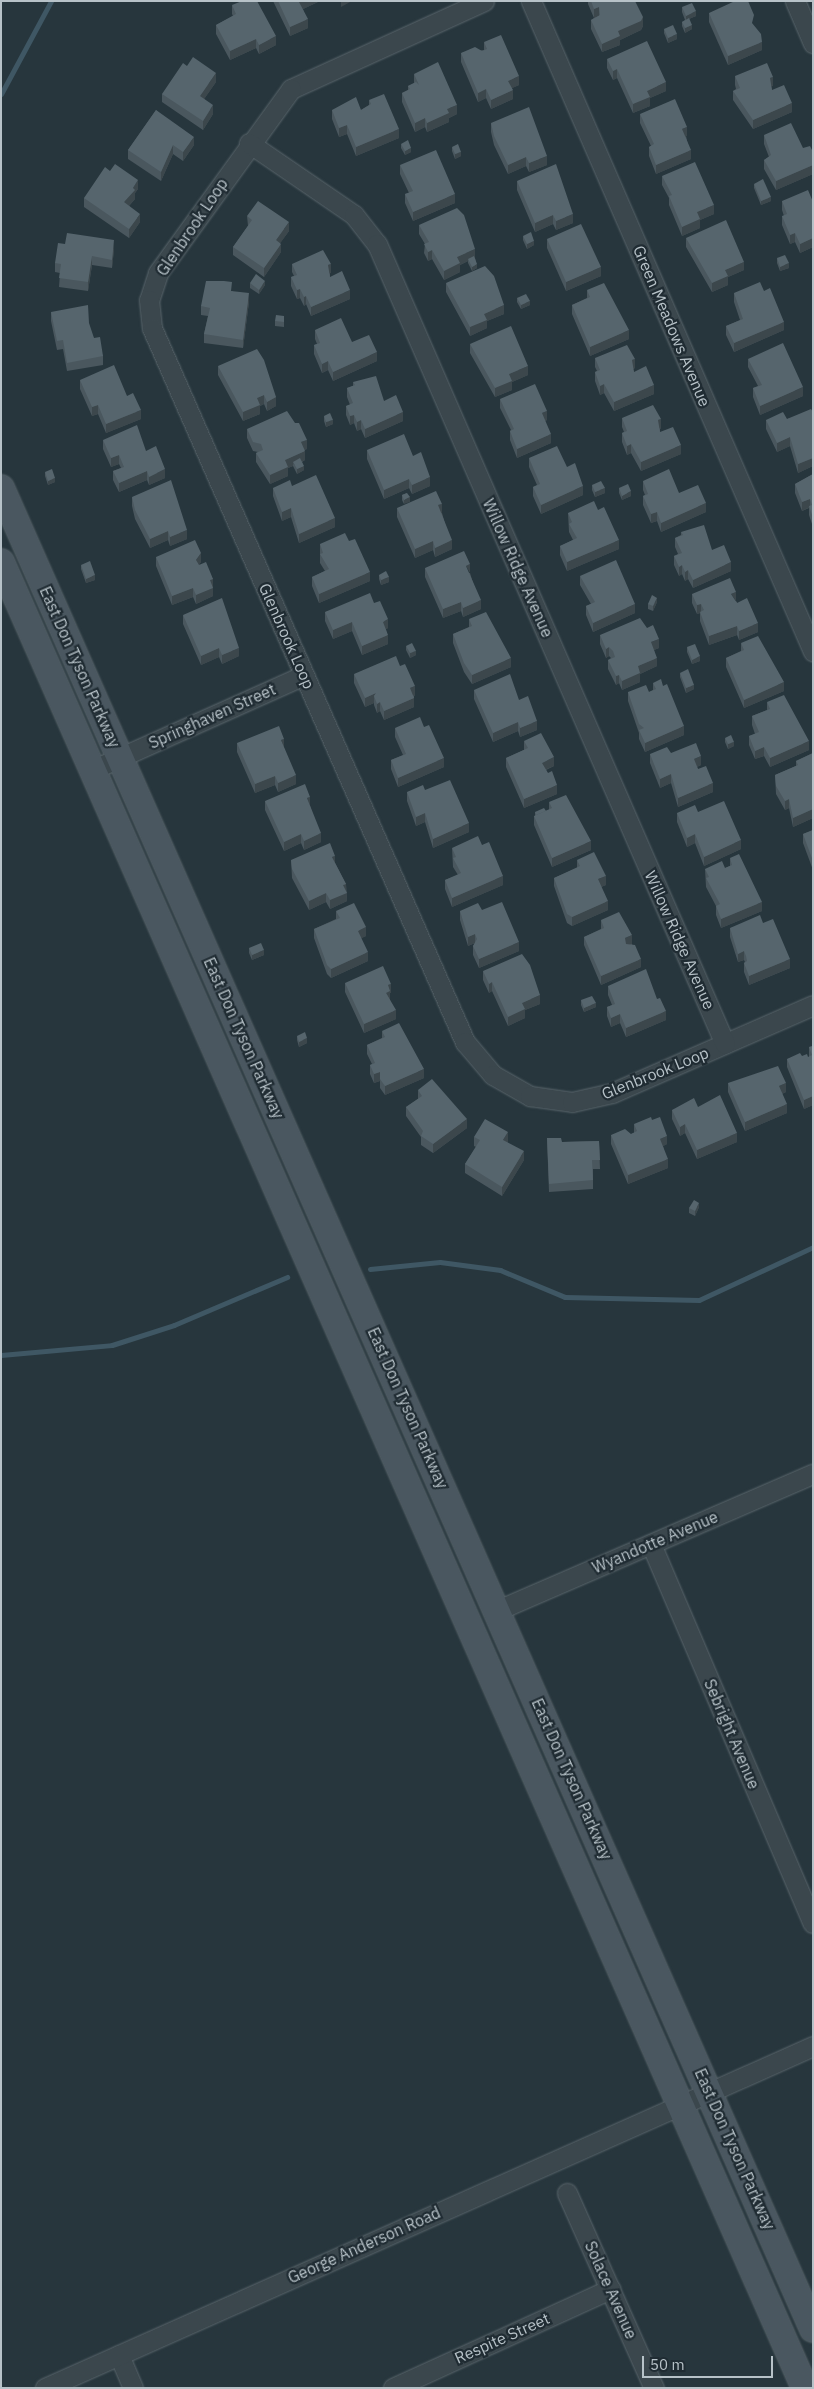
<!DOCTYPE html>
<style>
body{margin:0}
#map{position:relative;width:814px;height:2389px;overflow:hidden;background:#27363d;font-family:"IBM Plex Sans",sans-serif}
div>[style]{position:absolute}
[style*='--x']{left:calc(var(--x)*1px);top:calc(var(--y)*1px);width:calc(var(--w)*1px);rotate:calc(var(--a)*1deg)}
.stream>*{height:5px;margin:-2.5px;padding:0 2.5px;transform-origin:2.5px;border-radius:2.5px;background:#3f5764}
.roads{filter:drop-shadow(0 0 1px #59656b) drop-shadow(0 0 1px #59656b)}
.minor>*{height:19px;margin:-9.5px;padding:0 9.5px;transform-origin:9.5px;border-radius:9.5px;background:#3b474d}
.secondary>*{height:26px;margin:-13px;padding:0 13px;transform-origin:13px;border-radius:13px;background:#4a5760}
.wall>*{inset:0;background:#4a575e}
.shaded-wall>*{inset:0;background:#3c474c}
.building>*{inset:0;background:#56656d}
span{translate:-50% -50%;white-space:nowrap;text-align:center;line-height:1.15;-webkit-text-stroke:4.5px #202c33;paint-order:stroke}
.street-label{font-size:16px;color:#b7c2c8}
.frame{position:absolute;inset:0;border:2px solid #b7c2c8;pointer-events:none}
.scale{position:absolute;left:642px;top:2356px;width:131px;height:22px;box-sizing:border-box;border:2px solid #b7c2c8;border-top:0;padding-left:6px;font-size:15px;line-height:18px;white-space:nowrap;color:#b7c2c8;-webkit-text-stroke:4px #202c33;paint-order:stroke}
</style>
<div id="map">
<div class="stream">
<div style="--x:1;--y:94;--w:106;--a:-61.7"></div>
<div style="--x:370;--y:1269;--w:70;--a:-5.7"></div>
<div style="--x:440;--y:1262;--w:61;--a:7.6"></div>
<div style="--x:500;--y:1270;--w:70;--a:22.6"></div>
<div style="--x:565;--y:1297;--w:134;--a:1.3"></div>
<div style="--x:699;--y:1300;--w:126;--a:-24.9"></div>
<div style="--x:1;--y:1355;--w:111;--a:-5.1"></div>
<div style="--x:112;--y:1345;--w:65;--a:-17.9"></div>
<div style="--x:174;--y:1325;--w:123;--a:-23"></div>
</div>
<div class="roads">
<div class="minor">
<div style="--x:484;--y:1;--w:212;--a:155.5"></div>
<div style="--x:291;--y:89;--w:227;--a:125.9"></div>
<div style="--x:158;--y:273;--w:28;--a:108"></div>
<div style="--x:149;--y:300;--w:28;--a:84"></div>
<div style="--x:152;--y:328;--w:780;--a:66.33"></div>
<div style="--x:465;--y:1042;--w:43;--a:49.7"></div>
<div style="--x:493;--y:1075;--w:43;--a:29.6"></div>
<div style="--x:530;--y:1096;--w:42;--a:8.1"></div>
<div style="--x:572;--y:1102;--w:41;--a:-12.7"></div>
<div style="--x:612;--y:1093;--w:219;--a:-23.6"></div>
<div style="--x:531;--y:1;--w:709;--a:66.55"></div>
<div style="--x:795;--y:1;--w:46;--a:66.8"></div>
<div style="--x:249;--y:143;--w:127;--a:34.4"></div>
<div style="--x:354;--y:215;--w:37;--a:52"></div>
<div style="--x:377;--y:244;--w:872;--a:66.49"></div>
<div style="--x:92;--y:770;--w:232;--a:-24.1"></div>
<div style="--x:651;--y:1544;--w:412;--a:66.9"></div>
<div style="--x:498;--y:1610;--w:343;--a:-23.4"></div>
<div style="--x:567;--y:2193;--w:214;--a:66"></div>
<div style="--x:119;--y:2355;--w:36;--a:67"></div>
<div style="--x:45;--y:2388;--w:841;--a:-24"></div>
<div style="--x:393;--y:2388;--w:239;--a:-24.5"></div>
</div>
<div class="secondary">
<div style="--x:1;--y:488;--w:2012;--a:66.2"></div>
<div style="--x:1;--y:562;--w:1995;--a:66.24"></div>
</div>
</div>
<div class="wall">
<div style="clip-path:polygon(273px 1px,320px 1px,303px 9px,308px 28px,290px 36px)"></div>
<div style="clip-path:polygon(588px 1px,591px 1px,643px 26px,641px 30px,620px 40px,620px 45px,602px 52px,591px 29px,591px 20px,594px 18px,588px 4px)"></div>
<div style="clip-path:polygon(232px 5px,276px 45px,259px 54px,256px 48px,230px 60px,216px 34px,216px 25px,233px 16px,232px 14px)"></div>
<div style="clip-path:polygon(682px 7px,696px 16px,689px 19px,692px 29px,685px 33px,682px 26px,682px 22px,685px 20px,682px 12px)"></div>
<div style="clip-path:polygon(709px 13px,753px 25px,762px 50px,728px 65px,709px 22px)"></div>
<div style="clip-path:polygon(664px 29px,677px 39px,668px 43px,664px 33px)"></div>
<div style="clip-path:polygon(484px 42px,519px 85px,512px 88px,513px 99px,491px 109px,486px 98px,478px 102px,461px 62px,461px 53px,484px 50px)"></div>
<div style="clip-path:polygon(607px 59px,666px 91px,650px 98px,650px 106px,633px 113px,617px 78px,613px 80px,607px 68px)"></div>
<div style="clip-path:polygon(414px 74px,457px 114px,449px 118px,449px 122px,427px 132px,425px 127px,415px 132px,402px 102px,402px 93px,408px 90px,408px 86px,414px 83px)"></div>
<div style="clip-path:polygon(735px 76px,773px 86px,771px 86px,772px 90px,792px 112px,753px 129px,733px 100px,733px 91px,736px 89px,735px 85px)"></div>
<div style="clip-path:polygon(216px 82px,204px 99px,213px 114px,203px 130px,162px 102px,162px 94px)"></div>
<div style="clip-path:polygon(369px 100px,399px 138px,356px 156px,347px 134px,339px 137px,332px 119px,332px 110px,361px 110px,369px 105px)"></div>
<div style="clip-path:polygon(156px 110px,194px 145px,183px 161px,173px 154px,161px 181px,128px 159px,128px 150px)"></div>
<div style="clip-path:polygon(640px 114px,687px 136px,686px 136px,691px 159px,656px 174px,649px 156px,649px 147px,651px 146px,640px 123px)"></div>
<div style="clip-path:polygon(491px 123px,547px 165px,529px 172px,526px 166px,508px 174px,494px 145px,491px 132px)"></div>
<div style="clip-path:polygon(764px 135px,813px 152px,813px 174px,776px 190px,764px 169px,764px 160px,769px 157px,764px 144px)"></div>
<div style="clip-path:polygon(401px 144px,411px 152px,405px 155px,401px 148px)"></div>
<div style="clip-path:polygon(452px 147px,461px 156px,455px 159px,452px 151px)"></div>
<div style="clip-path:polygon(400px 165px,455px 203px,413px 221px,405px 203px,405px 194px,409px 193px,400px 174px)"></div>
<div style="clip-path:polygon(662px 176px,714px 214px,700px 220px,700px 228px,682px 236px,669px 205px,669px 198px,662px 185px)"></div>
<div style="clip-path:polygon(517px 181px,573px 223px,556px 230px,553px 224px,535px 232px,517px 190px)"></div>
<div style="clip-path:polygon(754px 184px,771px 201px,761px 205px,754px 188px)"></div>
<div style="clip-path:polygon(138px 189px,135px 193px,135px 199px,129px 206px,140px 222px,129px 238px,84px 207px,84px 198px)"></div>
<div style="clip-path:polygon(782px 201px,813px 202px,813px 247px,800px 253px,795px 242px,790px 244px,782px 225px,782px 216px,784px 216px,782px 210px)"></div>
<div style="clip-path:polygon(247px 216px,289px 231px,280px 243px,281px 252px,264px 277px,233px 255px,233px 247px,248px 226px)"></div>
<div style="clip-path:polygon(419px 225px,475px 258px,477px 268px,472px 271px,468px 263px,468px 261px,460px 265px,460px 272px,444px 280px,432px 259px,428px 261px,424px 253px,425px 244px,419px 234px)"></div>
<div style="clip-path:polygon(523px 236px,534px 245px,527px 249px,523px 240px)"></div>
<div style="clip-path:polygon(686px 238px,744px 270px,728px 277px,728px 285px,712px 292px,686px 247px)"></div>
<div style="clip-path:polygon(547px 239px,601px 276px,566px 291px,547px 248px)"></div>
<div style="clip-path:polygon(114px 249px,112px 268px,92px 265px,88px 291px,59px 287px,60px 273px,55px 272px,55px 263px)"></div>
<div style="clip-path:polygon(777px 258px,789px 268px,780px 271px,777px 263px)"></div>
<div style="clip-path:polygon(292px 264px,331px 273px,330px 273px,330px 277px,350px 299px,311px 316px,306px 304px,304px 306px,300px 298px,297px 299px,291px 286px,291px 277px,294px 276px,292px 272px)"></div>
<div style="clip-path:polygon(250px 283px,265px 285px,259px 294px,250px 288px)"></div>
<div style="clip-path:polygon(446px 283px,504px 314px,487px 321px,487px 328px,470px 336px,446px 292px)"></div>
<div style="clip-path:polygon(587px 290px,629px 339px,590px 356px,572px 314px,572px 305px,587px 298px)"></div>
<div style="clip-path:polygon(232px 291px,249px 302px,243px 348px,204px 343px,204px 334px,208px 316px,201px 315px,201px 306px)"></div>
<div style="clip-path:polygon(764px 291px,784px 330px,734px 352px,726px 335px,726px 326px,740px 320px,734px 302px,734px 293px)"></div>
<div style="clip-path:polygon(517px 298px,530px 305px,521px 309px,517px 302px)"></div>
<div style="clip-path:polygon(51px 312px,94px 338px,103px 356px,103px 365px,67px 371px,63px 349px,57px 350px,51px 321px)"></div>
<div style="clip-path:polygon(284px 320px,284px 327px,275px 326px,275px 321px)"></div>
<div style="clip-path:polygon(315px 330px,352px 342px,377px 361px,333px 381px,328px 370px,322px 373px,314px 354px,314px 345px,317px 344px,315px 339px)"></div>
<div style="clip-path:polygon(470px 344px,528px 375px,512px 382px,512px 390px,495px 397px,470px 353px)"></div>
<div style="clip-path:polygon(595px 358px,635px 368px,633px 369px,634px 372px,654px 394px,614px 411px,604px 393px,600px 395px,595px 381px,595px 372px,597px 371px,595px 367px)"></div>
<div style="clip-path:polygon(748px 359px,803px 396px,760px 415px,753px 397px,753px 388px,758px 386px,748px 367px)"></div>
<div style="clip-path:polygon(218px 366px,276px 397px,276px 406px,267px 411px,264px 404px,260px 406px,260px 414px,243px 421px,218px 375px)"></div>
<div style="clip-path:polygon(80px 380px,127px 396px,141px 419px,106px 433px,98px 414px,92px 416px,80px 389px)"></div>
<div style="clip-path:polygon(353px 382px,384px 401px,403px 421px,365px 438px,361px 429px,357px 431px,354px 423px,350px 425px,346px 415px,346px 406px,350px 405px,347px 397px,347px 388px,353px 386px)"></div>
<div style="clip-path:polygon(500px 399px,547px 420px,545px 421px,551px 443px,517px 458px,510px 440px,510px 431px,511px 430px,500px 408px)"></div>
<div style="clip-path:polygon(813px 412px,813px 466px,798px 473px,790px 446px,777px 452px,766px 429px,766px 420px,787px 419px)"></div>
<div style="clip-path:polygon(324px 416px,333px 424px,326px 427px,324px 421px)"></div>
<div style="clip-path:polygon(622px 418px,661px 428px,660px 429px,660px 432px,681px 454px,641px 471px,631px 453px,627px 455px,622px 442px,622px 433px,624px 432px,622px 427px)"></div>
<div style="clip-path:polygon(247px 429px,307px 449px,304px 450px,305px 460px,302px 462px,304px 470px,297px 474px,293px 466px,288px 468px,288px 476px,270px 484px,256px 462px,256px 453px,258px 452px,253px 451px,247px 438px)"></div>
<div style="clip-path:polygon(103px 440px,165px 478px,149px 485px,147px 480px,119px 492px,113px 480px,113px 471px,121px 468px,119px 464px,111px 467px,103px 449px)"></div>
<div style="clip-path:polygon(367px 450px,413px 456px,430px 486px,412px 494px,409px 488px,384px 499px,367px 459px)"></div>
<div style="clip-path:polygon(529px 458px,583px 495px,541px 514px,533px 496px,533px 487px,537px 485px,529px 467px)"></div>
<div style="clip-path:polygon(45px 472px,55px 482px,48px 485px,45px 476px)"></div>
<div style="clip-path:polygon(813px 474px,813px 527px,809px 515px,809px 508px,802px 511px,795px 493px,795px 484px)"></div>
<div style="clip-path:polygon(643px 481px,679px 493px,706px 512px,661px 532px,657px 521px,651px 523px,643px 505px,643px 496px,645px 495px,643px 490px)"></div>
<div style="clip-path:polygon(592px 485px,605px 493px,595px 497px,592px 490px)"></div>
<div style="clip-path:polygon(292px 486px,335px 527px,299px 543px,291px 517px,282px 521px,273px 496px,273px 488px)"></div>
<div style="clip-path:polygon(619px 488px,631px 496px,622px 500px,619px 493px)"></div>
<div style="clip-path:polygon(407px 493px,404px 504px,402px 500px,402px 495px)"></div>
<div style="clip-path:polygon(132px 497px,187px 539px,170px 546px,168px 540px,150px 548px,135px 519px,132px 506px)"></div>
<div style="clip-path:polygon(397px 508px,442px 513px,452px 549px,435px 557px,433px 550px,415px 558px,397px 517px)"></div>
<div style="clip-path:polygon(598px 510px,619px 549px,567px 571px,560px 555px,560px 546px,573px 540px,569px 532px,568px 513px)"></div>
<div style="clip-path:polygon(681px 532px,712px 550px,731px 571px,693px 588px,688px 579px,685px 581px,682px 574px,679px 576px,674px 565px,674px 556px,678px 554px,675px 547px,675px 538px,681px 535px)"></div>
<div style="clip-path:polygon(349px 541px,370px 581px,319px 603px,312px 586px,312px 577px,325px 571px,320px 563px,320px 544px)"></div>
<div style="clip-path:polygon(156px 557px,201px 562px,199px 564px,213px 579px,213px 596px,196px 604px,193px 597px,172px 605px,156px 566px)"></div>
<div style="clip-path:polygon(81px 565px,95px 580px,86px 583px,81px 569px)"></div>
<div style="clip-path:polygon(425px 568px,470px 573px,481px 609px,463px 617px,461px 611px,443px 618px,425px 577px)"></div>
<div style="clip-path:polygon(379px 575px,389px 582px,381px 585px,379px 579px)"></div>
<div style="clip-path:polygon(580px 576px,635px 613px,593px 632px,586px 615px,586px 606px,591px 604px,580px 585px)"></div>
<div style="clip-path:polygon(692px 594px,736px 601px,758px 632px,739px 640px,737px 635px,709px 645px,700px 621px,700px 613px,697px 614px,692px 603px)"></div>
<div style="clip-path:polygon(657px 602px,653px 611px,648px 609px,648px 604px)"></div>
<div style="clip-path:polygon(374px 603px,388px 628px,386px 629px,388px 644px,362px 655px,352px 631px,333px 639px,325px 621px,325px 612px)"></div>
<div style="clip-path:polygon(183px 615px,239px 656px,222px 664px,219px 657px,201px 665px,183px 624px)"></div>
<div style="clip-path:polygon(469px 619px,511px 667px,472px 684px,464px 672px,453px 643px,453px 634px,469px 627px)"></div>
<div style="clip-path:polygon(600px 635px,659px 648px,654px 650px,657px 666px,640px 674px,640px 682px,622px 690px,619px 683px,616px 685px,608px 669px,608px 660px,611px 658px,609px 656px,606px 658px,600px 644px)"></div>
<div style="clip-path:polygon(741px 643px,784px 691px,744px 708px,726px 667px,726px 658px,741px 651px)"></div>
<div style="clip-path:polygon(406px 646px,416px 655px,410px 658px,406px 650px)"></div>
<div style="clip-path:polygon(687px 647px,700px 661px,692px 664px,687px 652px)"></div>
<div style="clip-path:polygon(680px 673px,694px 689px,686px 693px,680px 677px)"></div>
<div style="clip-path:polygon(354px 674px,415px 695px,414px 696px,414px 707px,384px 720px,380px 711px,377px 713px,374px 705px,374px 703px,365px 707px,354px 683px)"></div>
<div style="clip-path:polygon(653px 683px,663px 686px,684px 735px,645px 752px,639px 739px,639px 733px,628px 701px,628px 692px,649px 692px,653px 690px)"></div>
<div style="clip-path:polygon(474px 690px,519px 700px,537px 730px,520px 737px,518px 731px,493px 742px,474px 699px)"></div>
<div style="clip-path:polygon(767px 702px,809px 750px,770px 767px,764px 756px,755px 759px,749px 745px,749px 736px,755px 734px,752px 725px,752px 716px,767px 710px)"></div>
<div style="clip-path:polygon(395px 728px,444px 767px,398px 787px,391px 769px,391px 760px,403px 755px,395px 737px)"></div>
<div style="clip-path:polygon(725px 738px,734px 746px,728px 749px,725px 742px)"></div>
<div style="clip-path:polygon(524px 741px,554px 766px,546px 770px,557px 794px,524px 808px,506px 767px,506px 758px,524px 750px)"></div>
<div style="clip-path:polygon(237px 743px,284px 748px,296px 784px,278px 792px,275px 785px,255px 793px,237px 752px)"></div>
<div style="clip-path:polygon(671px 753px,701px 765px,697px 767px,698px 769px,713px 792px,678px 807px,671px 783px,660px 788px,650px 763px,650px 754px)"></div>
<div style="clip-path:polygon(813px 753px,813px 818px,793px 827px,789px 808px,785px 810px,776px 794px,775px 775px,796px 766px,796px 761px)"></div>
<div style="clip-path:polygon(425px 790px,469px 832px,433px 848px,425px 822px,416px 826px,407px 801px,407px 792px)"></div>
<div style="clip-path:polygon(265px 801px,310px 806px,321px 842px,304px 850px,301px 843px,284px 851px,265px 810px)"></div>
<div style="clip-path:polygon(549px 802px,591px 850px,552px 867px,534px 825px,534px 816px,535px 816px,535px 812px,546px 811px,549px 810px)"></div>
<div style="clip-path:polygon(698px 812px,741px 849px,704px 866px,695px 843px,687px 847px,677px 822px,677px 813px)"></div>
<div style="clip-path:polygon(813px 830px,813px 870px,803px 843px,803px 834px)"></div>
<div style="clip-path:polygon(452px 848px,503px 885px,452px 907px,445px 889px,445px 880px,458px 875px,453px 867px)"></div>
<div style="clip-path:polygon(730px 858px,762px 911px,721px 928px,716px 915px,716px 906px,706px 887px,705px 869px,725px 868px,730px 866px)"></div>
<div style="clip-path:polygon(291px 860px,335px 863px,346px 884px,347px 901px,330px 909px,326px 902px,309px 910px,292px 878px)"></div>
<div style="clip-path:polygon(577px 860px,606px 885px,601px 887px,608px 910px,572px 926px,567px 923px,554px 886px,554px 878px,577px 868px)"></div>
<div style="clip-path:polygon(482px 910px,519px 951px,479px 968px,473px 955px,473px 946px,475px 943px,468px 946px,460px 920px,460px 911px)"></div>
<div style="clip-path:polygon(336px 911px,366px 936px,361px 938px,368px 961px,331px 978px,327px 974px,314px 938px,314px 929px,336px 919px)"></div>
<div style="clip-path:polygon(601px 920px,632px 944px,641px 967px,601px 985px,584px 945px,584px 937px,601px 929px)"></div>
<div style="clip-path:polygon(763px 923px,790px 968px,749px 985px,744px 972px,744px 963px,745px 962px,744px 960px,738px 962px,730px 937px,730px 928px)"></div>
<div style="clip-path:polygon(249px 948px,264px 955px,252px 960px,249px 953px)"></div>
<div style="clip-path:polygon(483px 971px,540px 1004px,525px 1010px,525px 1018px,508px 1026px,492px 991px,489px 993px,483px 980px)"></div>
<div style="clip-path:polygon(345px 983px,391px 993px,390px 993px,390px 1000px,396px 1019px,364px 1033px,345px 992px)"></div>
<div style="clip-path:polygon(608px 986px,657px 999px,666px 1020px,626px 1037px,620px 1023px,611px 1027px,607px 1016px,607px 1007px,612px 1005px,608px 995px)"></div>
<div style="clip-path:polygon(581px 1000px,596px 1007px,584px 1012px,581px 1005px)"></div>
<div style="clip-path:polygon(382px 1031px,424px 1078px,385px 1095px,380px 1088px,380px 1081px,374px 1083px,370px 1074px,370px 1065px,372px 1064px,367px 1054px,367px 1045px,382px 1038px)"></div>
<div style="clip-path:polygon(297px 1036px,307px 1043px,299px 1047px,297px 1040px)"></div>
<div style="clip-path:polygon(813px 1046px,813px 1105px,804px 1109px,787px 1067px,787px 1059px,802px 1056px,809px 1057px,809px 1047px)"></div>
<div style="clip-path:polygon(728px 1083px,786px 1092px,782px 1094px,787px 1113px,745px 1131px,728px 1092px)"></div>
<div style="clip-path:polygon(418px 1090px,467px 1128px,433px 1153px,421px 1145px,421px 1137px,406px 1116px,406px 1107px,418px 1099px)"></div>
<div style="clip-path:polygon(698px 1107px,737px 1142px,697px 1159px,685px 1133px,680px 1136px,672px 1119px,672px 1110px)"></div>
<div style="clip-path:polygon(634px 1124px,667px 1144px,663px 1146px,668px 1168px,628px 1184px,611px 1144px,611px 1135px,631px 1134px,634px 1133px)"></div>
<div style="clip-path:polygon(474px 1137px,508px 1141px,507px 1142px,524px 1160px,502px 1196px,465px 1173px,465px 1164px,476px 1147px,474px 1146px)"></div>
<div style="clip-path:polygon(547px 1138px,562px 1142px,599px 1141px,600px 1169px,593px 1169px,593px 1189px,549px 1192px)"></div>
<div style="clip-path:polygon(699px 1207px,695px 1216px,689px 1213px,689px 1208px)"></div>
</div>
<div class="shaded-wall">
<div style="clip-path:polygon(301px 1px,320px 1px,299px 11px,299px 2px)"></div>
<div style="clip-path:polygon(341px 1px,352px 1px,341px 7px)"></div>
<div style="clip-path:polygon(599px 7px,599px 16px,594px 18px,594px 9px)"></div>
<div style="clip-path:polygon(696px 11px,696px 16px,686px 20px,686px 16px)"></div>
<div style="clip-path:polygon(643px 17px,643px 26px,641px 30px,620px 40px,620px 45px,602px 52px,602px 44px,618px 31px)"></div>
<div style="clip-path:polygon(308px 19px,308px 28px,290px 36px,290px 27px)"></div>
<div style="clip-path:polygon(692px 25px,692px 29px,685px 33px,685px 28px)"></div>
<div style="clip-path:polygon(677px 34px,677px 39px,668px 43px,668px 38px)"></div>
<div style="clip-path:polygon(276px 36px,276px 45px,259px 54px,259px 45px)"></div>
<div style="clip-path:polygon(256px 39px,256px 48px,230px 60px,230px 51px)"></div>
<div style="clip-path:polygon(762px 42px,762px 50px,728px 65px,728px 56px)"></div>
<div style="clip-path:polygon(617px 69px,617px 78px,613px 80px,613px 71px)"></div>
<div style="clip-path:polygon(216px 73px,216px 82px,200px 105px,200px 96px)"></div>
<div style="clip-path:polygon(519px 76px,519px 85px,508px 90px,508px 81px)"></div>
<div style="clip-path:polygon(773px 77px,773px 86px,770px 87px,770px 78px)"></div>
<div style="clip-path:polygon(666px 82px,666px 91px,650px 98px,650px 106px,633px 113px,633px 104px,647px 91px)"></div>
<div style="clip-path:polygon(486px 89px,486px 98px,478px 102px,478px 93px)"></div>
<div style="clip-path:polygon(513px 90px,513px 99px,491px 109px,491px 100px)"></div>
<div style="clip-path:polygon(792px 103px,792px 112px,753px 129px,753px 120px)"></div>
<div style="clip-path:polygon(213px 105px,213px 114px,203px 130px,203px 121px)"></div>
<div style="clip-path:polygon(457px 105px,457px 114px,449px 118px,449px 122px,427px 132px,427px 123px,447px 109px)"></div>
<div style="clip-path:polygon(425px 118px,425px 127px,415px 132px,415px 123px)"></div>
<div style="clip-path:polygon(347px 125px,347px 134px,339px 137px,339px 128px)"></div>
<div style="clip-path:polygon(687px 127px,687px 136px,682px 138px,682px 129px)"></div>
<div style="clip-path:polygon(399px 129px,399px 138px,356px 156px,356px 147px)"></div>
<div style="clip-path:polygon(194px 137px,194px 145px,183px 161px,183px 152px)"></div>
<div style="clip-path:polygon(173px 145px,173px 154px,161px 181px,161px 172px)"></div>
<div style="clip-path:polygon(411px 148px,411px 152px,405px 155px,405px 151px)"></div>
<div style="clip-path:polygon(691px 150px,691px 159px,656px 174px,656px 165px)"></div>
<div style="clip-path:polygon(461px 152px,461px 156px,455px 159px,455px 154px)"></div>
<div style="clip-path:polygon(547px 156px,547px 165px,529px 172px,529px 163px)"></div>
<div style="clip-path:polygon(526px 157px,526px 166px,508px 174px,508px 165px)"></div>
<div style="clip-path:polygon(813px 165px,813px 174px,776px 190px,776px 181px)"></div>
<div style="clip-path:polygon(138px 180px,138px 189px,135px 193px,135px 199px,124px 211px,124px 202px)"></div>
<div style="clip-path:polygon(455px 194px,455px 203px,413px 221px,413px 212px)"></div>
<div style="clip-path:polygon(771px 197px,771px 201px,761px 205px,761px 201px)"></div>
<div style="clip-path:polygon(714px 205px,714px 214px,700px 220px,700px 228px,682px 236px,682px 227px,697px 212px)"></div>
<div style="clip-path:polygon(140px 214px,140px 222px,129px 238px,129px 229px)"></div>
<div style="clip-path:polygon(573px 214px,573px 223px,556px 230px,556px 221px)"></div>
<div style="clip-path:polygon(553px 215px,553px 224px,535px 232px,535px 223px)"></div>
<div style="clip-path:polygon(289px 222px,289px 231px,276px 249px,276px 240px)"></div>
<div style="clip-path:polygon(795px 233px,795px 242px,790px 244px,790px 235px)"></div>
<div style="clip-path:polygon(813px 238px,813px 247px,800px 253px,800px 244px)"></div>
<div style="clip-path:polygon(114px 240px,114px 249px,112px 268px,112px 260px)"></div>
<div style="clip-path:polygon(534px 241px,534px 245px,527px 249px,527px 244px)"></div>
<div style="clip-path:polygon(281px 244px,281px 252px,264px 277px,264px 268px)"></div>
<div style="clip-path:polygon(475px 249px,475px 258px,469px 261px,468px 259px,468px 261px,460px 265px,460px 272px,444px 280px,444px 271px,457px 257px)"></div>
<div style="clip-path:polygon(432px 250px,432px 259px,428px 261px,428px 252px)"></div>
<div style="clip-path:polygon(92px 256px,92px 265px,88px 291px,88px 282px)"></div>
<div style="clip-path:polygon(744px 262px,744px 270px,728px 277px,728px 285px,712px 292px,712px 283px,725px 270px)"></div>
<div style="clip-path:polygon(789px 263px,789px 268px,780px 271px,780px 267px)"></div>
<div style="clip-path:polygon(331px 264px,331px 273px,328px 274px,328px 265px)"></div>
<div style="clip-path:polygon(477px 264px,477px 268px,472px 271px,472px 267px)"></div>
<div style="clip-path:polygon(601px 267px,601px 276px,566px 291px,566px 282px)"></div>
<div style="clip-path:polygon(265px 281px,265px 285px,259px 294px,259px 290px)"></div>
<div style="clip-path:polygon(300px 289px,300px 298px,297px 299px,297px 290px)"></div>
<div style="clip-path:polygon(350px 290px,350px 299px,311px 316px,311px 307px)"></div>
<div style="clip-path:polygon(249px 293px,249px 302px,243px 348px,243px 340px)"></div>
<div style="clip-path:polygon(306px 296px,306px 304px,304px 306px,304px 297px)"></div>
<div style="clip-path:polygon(530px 301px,530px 305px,521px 309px,521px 305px)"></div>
<div style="clip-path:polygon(504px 305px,504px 314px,487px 321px,487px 328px,470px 336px,470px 327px,484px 314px)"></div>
<div style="clip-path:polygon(784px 322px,784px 330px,734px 352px,734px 343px)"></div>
<div style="clip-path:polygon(629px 330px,629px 339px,590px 356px,590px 347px)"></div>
<div style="clip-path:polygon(377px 352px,377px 361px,333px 381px,333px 372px)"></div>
<div style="clip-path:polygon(635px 359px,635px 368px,632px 369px,632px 360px)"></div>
<div style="clip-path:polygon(328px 361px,328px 370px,322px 373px,322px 364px)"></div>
<div style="clip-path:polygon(528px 366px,528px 375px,512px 382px,512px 390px,495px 397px,495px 388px,509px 374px)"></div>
<div style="clip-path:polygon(604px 384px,604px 393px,600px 395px,600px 386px)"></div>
<div style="clip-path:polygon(654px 385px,654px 394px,614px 411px,614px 402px)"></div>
<div style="clip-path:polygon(803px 387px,803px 396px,760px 415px,760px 406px)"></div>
<div style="clip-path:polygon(264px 395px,264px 404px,260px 406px,260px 414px,243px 421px,243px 412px,257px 398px)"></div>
<div style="clip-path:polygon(276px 397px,276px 406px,267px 411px,267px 402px)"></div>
<div style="clip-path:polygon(98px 405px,98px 414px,92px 416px,92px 407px)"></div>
<div style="clip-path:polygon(141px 410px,141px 419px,106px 433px,106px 424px)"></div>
<div style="clip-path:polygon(547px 411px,547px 420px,542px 422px,542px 413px)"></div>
<div style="clip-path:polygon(403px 412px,403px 421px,365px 438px,365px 429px)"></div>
<div style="clip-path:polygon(354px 415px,354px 423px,350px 425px,350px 416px)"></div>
<div style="clip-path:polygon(661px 419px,661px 428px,658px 429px,658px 420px)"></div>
<div style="clip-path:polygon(333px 420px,333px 424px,326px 427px,326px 422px)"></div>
<div style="clip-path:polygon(361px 420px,361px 429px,357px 431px,357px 422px)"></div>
<div style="clip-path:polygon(551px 434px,551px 443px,517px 458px,517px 449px)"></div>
<div style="clip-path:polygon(790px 437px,790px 446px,777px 452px,777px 443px)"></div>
<div style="clip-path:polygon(307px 440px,307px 449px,301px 451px,301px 442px)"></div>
<div style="clip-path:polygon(631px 444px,631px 453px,627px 455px,627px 446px)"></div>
<div style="clip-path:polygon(681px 445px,681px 454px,641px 471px,641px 462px)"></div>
<div style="clip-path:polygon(305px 451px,305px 460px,294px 465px,293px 462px,293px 466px,288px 468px,288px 476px,270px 484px,270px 475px,285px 460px)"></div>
<div style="clip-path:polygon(119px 455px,119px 464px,111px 467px,111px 458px)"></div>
<div style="clip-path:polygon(813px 458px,813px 466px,798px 473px,798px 464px)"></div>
<div style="clip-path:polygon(304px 466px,304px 470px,297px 474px,297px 469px)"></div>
<div style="clip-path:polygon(165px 469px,165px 478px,149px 485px,149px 477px)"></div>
<div style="clip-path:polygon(147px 471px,147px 480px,119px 492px,119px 483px)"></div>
<div style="clip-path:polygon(430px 477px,430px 486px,412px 494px,412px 485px)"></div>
<div style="clip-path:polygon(55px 478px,55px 482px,48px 485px,48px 481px)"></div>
<div style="clip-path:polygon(409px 479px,409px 488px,384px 499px,384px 490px)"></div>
<div style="clip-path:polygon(583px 486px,583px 495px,541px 514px,541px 505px)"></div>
<div style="clip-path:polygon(605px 488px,605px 493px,595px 497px,595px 492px)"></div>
<div style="clip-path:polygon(631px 491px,631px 496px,622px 500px,622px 496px)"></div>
<div style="clip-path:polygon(410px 497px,410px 502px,404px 504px,404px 500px)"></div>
<div style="clip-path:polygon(810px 499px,810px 507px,802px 511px,802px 502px)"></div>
<div style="clip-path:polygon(706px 503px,706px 512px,661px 532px,661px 523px)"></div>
<div style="clip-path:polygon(442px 504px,442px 513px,438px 514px,438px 505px)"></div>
<div style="clip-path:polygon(291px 508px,291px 517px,282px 521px,282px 512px)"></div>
<div style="clip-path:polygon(657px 512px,657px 521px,651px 523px,651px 514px)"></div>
<div style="clip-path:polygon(335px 518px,335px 527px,299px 543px,299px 534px)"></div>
<div style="clip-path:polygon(187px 530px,187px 539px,170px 546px,170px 537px)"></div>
<div style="clip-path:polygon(168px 531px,168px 540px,150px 548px,150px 539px)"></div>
<div style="clip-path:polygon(452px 540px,452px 549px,435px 557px,435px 548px)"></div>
<div style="clip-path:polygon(619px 540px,619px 549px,567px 571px,567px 562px)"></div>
<div style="clip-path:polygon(433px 541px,433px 550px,415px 558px,415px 549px)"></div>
<div style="clip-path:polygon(201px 553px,201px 562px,196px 569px,196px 560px)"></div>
<div style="clip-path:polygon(731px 562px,731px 571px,693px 588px,693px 580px)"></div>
<div style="clip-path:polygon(470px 564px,470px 573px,466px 566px)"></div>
<div style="clip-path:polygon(682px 565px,682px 574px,679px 576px,679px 567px)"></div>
<div style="clip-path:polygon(688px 570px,688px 579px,685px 581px,685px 572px)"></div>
<div style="clip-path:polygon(370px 572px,370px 581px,319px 603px,319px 594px)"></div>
<div style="clip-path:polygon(95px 575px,95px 580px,86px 583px,86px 579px)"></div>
<div style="clip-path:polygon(389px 577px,389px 582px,381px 585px,381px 580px)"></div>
<div style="clip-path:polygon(213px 579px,213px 596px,196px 604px,196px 595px,210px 580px)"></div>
<div style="clip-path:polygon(193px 588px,193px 597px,172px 605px,172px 596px)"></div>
<div style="clip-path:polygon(736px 592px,736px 601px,731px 594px)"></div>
<div style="clip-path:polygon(657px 598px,657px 602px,653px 611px,653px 606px)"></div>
<div style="clip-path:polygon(481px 600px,481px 609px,463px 617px,463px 608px)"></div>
<div style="clip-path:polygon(461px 602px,461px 611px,443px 618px,443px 609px)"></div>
<div style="clip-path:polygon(635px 604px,635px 613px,593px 632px,593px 623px)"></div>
<div style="clip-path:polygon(701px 604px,701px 613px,697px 614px,697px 605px)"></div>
<div style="clip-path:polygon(388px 619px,388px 628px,383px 631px,383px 622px)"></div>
<div style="clip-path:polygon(352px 622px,352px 631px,333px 639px,333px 630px)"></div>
<div style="clip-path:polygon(758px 623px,758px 632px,739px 640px,739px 631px)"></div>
<div style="clip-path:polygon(737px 626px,737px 635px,709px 645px,709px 636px)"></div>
<div style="clip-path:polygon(388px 635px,388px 644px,362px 655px,362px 646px)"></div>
<div style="clip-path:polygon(659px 639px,659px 648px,651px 651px,651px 642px)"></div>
<div style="clip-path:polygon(609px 647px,609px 656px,606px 658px,606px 649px)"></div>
<div style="clip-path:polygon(219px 648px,219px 657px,201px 665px,201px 656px)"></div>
<div style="clip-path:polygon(239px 648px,239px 656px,222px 664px,222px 655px)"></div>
<div style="clip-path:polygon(416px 651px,416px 655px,410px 658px,410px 653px)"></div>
<div style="clip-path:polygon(700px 656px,700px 661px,692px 664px,692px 660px)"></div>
<div style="clip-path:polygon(511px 658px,511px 667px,472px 684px,472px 675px)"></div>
<div style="clip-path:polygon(657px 658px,657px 666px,640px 674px,640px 682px,622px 690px,622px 681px,638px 666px)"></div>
<div style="clip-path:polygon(619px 675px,619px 683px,616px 685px,616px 676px)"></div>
<div style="clip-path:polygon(784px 682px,784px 691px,744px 708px,744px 700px)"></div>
<div style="clip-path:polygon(694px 685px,694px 689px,686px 693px,686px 688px)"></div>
<div style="clip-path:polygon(415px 686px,415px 695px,410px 697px,410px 688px)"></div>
<div style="clip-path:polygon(376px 693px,374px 696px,374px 703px,365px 707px,365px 698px)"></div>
<div style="clip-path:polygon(414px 698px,414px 707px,384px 720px,384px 711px)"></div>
<div style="clip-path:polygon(380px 702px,380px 711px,377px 713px,377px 704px)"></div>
<div style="clip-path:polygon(537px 721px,537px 730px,520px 737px,520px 728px)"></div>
<div style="clip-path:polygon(518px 722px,518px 731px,493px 742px,493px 733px)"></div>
<div style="clip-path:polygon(684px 726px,684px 735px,645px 752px,645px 743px)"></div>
<div style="clip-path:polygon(284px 739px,284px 748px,281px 740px)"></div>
<div style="clip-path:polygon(809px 741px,809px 750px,770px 767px,770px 758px)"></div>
<div style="clip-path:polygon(734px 742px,734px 746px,728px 749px,728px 744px)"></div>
<div style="clip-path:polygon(764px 747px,764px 756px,755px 759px,755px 751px)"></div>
<div style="clip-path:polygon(701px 756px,701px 765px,694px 768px,694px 759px)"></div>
<div style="clip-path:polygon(554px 757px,554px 766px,542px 771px,542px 763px)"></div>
<div style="clip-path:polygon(444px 758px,444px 767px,398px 787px,398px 778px)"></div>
<div style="clip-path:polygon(671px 774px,671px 783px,660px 788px,660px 779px)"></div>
<div style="clip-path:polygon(296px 775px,296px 784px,278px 792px,278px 783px)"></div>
<div style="clip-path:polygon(275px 776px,275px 785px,255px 793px,255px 784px)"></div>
<div style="clip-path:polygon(713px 783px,713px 792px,678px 807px,678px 798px)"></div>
<div style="clip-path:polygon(557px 785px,557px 794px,524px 808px,524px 799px)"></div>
<div style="clip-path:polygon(310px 797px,310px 806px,307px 798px)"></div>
<div style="clip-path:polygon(789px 799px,789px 808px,785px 810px,785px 801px)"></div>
<div style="clip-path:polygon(813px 809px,813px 818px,793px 827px,793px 818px)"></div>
<div style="clip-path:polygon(425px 813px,425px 822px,416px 826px,416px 817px)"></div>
<div style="clip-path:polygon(469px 823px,469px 832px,433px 848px,433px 839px)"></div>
<div style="clip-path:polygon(321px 833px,321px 842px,304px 850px,304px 841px)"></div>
<div style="clip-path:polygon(301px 834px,301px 843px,284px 851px,284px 842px)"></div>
<div style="clip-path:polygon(695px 834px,695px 843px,687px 847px,687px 838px)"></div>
<div style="clip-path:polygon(741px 840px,741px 849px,704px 866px,704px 857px)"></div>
<div style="clip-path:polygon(591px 841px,591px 850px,552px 867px,552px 858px)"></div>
<div style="clip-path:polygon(335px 856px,335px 865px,332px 857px)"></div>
<div style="clip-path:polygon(503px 876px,503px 885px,452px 907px,452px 898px)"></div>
<div style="clip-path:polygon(606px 876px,606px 885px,598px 888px,598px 879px)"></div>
<div style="clip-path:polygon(346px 884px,347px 901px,330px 909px,330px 900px,343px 885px)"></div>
<div style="clip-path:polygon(326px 893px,326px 902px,309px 910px,309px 901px)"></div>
<div style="clip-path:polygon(608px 901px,608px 910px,572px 926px,572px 917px)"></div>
<div style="clip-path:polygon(762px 902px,762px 911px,721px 928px,721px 919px)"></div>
<div style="clip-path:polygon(366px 927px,366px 936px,358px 940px,358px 931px)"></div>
<div style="clip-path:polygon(475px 934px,475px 943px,468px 946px,468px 937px)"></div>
<div style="clip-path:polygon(632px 935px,632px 944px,625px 947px,625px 938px)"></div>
<div style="clip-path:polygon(519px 942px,519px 951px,479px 968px,479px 959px)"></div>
<div style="clip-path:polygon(264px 950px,264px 955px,252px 960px,252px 955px)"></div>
<div style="clip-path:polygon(744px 951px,744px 960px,738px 962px,738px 954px)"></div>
<div style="clip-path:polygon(368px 952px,368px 961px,331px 978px,331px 969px)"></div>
<div style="clip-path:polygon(641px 959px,641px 967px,601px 985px,601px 976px)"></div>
<div style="clip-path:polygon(790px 959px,790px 968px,749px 985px,749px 976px)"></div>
<div style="clip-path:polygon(492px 982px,492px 991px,489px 993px,489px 984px)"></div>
<div style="clip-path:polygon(391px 984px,391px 993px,390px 993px,390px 1000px,386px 993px,388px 985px)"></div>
<div style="clip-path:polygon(540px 995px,540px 1004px,525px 1010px,525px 1018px,508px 1026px,508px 1017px,522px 1003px)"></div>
<div style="clip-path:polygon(596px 1003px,596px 1007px,584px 1012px,584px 1008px)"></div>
<div style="clip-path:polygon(396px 1010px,396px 1019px,364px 1033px,364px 1024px)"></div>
<div style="clip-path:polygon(666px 1011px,666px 1020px,626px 1037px,626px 1028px)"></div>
<div style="clip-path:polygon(620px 1014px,620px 1023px,611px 1027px,611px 1018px)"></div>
<div style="clip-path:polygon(307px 1038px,307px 1043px,299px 1047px,299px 1042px)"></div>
<div style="clip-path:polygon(424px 1069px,424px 1078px,385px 1095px,385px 1086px)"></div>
<div style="clip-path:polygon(380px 1072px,380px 1081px,374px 1083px,374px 1074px)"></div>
<div style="clip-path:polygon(786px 1083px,786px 1092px,779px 1095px,779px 1086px)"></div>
<div style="clip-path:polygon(813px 1096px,813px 1105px,804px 1109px,804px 1100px)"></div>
<div style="clip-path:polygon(787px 1104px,787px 1113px,745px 1131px,745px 1122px)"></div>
<div style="clip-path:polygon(467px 1119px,467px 1128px,433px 1153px,433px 1144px)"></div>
<div style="clip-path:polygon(685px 1124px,685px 1133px,680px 1136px,680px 1127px)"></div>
<div style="clip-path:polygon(508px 1132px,508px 1141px,503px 1149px,503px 1140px)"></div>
<div style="clip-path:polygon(737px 1133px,737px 1142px,697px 1159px,697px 1150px)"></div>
<div style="clip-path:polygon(667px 1136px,667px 1144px,660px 1148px,660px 1139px)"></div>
<div style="clip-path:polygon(524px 1151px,524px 1160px,502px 1196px,502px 1187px)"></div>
<div style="clip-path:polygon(668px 1159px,668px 1168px,628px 1184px,628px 1175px)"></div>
<div style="clip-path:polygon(699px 1203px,699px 1207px,695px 1216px,695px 1211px)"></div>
</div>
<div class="building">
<div style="clip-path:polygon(242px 1px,257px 1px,276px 36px,259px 45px,256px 39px,230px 51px,216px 25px,236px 14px,232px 5px)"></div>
<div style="clip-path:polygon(278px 1px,301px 1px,299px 2px,308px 19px,290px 27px)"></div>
<div style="clip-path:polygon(591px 1px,635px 1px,643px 17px,641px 21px,618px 31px,620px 36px,602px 44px,591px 20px,600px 15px,599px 7px,594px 9px)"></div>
<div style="clip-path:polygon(735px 1px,748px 1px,754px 15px,752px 23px,761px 34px,762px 42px,728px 56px,709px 13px)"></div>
<div style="clip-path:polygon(692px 3px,696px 11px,686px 16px,682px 7px)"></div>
<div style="clip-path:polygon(689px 18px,692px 25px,685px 28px,682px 22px)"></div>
<div style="clip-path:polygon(673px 25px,677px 34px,668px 38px,664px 29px)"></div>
<div style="clip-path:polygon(501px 35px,519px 76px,508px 81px,513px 90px,491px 100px,486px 89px,478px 93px,461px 53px,475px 47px,482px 51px,487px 49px,484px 42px)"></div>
<div style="clip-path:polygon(647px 41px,666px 82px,647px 91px,650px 97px,633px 104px,617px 69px,613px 71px,607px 59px)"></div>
<div style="clip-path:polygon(193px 57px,216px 73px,200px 96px,213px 105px,203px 121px,162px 94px,183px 63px,187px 66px)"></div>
<div style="clip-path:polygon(438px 62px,457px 105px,447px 109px,449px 113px,427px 123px,425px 118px,415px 123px,402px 93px,410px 89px,408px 86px,416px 82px,419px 85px,414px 74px)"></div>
<div style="clip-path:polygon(767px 63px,773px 77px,770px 78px,772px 90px,784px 85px,792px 103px,753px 120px,733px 91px,740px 88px,735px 76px)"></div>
<div style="clip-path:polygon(384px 94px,399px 129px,356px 147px,347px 125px,339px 128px,332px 110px,356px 97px,361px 110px,371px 104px,369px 100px)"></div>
<div style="clip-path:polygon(675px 99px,687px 127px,682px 129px,691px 150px,656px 165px,649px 147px,654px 144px,640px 114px)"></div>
<div style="clip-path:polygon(529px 107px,547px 156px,529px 163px,526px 157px,508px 165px,494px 136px,491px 123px)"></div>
<div style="clip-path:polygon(156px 110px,194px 137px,183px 152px,173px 145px,161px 172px,128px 150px)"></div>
<div style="clip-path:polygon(791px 123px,803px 148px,810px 146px,813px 152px,813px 165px,776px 181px,764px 160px,771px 155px,764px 135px)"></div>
<div style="clip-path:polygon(408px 140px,411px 148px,405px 151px,401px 144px)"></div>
<div style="clip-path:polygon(458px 144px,461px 152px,455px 154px,452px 147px)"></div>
<div style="clip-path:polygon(436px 150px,455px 194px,413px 212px,405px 194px,413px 191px,400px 165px)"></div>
<div style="clip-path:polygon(695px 162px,714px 205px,697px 212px,700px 219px,682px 227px,669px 196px,672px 195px,662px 176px)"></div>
<div style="clip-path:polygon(115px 164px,138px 180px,133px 188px,135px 190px,124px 202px,140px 214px,129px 229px,84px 198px,105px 167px,110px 171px)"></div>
<div style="clip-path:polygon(556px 164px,573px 214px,556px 221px,553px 215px,535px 223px,517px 181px)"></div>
<div style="clip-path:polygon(763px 179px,771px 197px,761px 201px,754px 184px)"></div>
<div style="clip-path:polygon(808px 190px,813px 202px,813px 238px,800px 244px,795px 233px,790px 235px,782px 216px,787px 214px,782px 201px)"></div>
<div style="clip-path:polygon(258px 201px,289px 222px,276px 240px,281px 244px,264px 268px,233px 247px,252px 220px,247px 216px)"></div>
<div style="clip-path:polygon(457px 208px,464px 215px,475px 249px,457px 257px,460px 263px,444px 271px,432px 250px,428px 252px,424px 244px,429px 242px,419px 225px)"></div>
<div style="clip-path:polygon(726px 220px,744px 262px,725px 270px,728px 276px,712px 283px,686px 238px)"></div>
<div style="clip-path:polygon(581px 224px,601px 267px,566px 282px,547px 239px)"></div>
<div style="clip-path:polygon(531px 232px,534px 241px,527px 244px,523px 236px)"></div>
<div style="clip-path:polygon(67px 233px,114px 240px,112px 260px,92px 256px,88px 282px,59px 278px,61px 264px,55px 263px,58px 243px,65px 244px)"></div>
<div style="clip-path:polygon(323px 250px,331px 264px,328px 265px,330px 277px,342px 271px,350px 290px,311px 307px,306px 296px,304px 297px,300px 289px,297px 290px,291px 277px,297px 275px,292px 264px)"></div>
<div style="clip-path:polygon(785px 255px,789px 263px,780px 267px,777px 258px)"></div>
<div style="clip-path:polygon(474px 256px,477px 264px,472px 267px,468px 259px)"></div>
<div style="clip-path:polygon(485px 266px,494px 276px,504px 305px,484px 314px,487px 320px,470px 327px,446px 283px)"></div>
<div style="clip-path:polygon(256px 274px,265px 281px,259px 290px,250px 283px)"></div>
<div style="clip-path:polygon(206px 281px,224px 281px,232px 282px,231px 291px,249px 293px,243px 340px,204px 334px,210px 308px,201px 306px)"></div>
<div style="clip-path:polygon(760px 282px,764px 291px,770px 288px,784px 322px,734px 343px,726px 326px,743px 319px,734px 293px)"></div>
<div style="clip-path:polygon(604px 283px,629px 330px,590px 347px,572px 305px,590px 297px,587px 290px)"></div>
<div style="clip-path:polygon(526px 294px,530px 301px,521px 305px,517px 298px)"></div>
<div style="clip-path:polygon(88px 305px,89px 323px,94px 338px,100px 337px,103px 356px,67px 363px,63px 340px,57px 341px,51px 312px)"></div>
<div style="clip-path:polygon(276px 315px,284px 316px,284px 322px,275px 321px)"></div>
<div style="clip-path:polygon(341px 318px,352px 342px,369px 335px,377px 352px,333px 372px,328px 361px,322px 364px,314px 345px,320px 343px,315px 330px)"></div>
<div style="clip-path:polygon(511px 326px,528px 366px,509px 374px,512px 381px,495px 388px,470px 344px)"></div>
<div style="clip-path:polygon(783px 343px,803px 387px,760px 406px,753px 388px,762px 385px,748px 359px)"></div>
<div style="clip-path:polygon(627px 345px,635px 359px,632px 360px,634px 372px,646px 366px,654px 385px,614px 402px,604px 384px,600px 386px,595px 372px,600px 370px,595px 358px)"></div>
<div style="clip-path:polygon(257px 349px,264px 360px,276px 397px,267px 402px,264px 395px,257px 398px,260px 405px,243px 412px,218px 366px)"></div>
<div style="clip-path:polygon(114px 365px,127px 396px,133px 393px,141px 410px,106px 424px,98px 405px,92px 407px,80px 380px)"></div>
<div style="clip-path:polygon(376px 376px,384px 401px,396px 395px,403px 412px,365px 429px,361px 420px,357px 422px,354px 415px,350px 416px,346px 406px,353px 403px,347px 388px,355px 385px,353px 382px)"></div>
<div style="clip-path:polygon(535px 384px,547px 411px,542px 413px,551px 434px,517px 449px,510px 431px,514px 429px,500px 399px)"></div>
<div style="clip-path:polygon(653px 405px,661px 419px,658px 420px,660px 432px,673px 427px,681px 445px,641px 462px,631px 444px,627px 446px,622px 433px,627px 431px,622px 418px)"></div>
<div style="clip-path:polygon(811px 409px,813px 412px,813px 458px,798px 464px,790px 437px,777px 443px,766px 420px,783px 412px,787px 419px)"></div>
<div style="clip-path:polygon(287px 411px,295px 423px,299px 423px,307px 440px,301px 442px,305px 451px,285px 460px,288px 467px,270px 475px,256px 453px,263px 450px,261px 444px,253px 442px,247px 429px)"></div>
<div style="clip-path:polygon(330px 413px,333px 420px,326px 422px,324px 416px)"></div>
<div style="clip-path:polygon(137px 425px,146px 451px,156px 446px,165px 469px,149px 477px,147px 471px,119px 483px,113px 471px,124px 467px,119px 455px,111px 458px,103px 440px)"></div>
<div style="clip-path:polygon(404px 434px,413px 456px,421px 452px,430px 477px,412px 485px,409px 479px,384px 490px,367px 450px)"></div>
<div style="clip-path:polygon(557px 446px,567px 467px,575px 463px,583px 486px,541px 505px,533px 487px,540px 484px,529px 458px)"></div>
<div style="clip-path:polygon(300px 458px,304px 466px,297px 469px,293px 462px)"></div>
<div style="clip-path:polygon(52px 469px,55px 478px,48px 481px,45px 472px)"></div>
<div style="clip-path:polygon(669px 469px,679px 493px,698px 485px,706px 503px,661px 523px,657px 512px,651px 514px,643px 496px,648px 494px,643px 481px)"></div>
<div style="clip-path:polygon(813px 474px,813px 518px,809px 506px,812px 505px,810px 499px,802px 502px,795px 484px)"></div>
<div style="clip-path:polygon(316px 475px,335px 518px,299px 534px,291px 508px,282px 512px,273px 488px,290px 480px,292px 486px)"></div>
<div style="clip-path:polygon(171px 480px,187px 530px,170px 537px,168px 531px,150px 539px,135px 510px,132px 497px)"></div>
<div style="clip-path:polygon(601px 481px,605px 488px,595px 492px,592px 485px)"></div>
<div style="clip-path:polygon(628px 484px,631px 491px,622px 496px,619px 488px)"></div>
<div style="clip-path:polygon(436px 491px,442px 504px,438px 505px,452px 540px,435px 548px,433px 541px,415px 549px,397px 508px)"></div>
<div style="clip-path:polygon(407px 493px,410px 497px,404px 500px,402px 495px)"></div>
<div style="clip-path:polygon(594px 501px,598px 510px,604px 507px,619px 540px,567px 562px,560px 546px,577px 538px,569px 524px,572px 522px,568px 513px)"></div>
<div style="clip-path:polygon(704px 525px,712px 550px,724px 545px,731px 562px,693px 580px,688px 570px,685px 572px,682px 565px,679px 567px,674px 556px,682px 553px,675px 538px,683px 535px,681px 532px)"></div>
<div style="clip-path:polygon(345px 533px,349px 541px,355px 539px,370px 572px,319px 594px,312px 577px,329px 569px,320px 554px,323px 553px,320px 544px)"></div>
<div style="clip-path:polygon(195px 540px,201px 553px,196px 560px,199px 565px,206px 562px,213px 579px,210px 580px,213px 588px,196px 595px,193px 588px,172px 596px,156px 557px)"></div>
<div style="clip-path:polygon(464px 551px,470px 564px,466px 566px,481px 600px,463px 608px,461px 602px,443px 609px,425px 568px)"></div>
<div style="clip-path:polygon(616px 560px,635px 604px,593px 623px,586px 606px,595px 602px,580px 576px)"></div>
<div style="clip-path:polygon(90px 561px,95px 575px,86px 579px,81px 565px)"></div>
<div style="clip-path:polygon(386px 571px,389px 577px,381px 580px,379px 575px)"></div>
<div style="clip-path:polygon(730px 578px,736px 592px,731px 594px,737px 603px,747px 598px,758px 623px,739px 631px,737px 626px,709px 636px,700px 612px,704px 610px,701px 604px,697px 605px,692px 594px)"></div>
<div style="clip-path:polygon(370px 593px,374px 603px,380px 601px,388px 619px,383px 622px,388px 635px,362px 646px,352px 622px,333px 630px,325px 612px)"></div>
<div style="clip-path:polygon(652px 595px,657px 598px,653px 606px,648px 604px)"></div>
<div style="clip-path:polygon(222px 598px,239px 648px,222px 655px,219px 648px,201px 656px,183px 615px)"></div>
<div style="clip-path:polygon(486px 612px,511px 658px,472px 675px,464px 663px,453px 634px,472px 626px,469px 619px)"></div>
<div style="clip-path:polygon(640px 618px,647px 628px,653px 625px,659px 639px,651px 642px,657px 658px,638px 666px,640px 673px,622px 681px,619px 675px,616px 676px,608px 660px,615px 657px,613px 651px,609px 647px,606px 649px,600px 635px)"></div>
<div style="clip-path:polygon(758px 636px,784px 682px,744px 700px,726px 658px,744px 650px,741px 643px)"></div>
<div style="clip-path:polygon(412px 643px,416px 651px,410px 653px,406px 646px)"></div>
<div style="clip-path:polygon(695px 644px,700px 656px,692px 660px,687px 647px)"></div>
<div style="clip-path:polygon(396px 656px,400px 666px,405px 664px,415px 686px,410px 688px,414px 698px,384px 711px,380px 702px,377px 704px,374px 696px,376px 693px,365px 698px,354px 674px)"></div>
<div style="clip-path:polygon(688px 669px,694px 685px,686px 688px,680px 673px)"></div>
<div style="clip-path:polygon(510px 674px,519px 700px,528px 696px,537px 721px,520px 728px,518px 722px,493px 733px,474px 690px)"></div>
<div style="clip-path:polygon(661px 679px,663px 686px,667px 684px,684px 726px,645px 743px,639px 730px,644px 728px,639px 724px,628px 692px,646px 685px,649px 692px,656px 689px,653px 683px)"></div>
<div style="clip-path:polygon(784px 695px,809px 741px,770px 758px,764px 747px,755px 751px,749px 736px,759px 732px,752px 716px,770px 709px,767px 702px)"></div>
<div style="clip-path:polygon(420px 717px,424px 727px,429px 725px,444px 758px,398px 778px,391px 760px,406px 754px,395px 728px)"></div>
<div style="clip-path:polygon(279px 726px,284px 739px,281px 740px,296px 775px,278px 783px,275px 776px,255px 784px,237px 743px)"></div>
<div style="clip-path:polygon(541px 733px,554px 757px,542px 763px,548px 773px,552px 771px,557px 785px,524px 799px,506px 758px,528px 748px,524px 741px)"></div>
<div style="clip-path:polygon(731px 735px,734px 742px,728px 744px,725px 738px)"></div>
<div style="clip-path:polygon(696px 743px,701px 756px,694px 759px,698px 769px,706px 766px,713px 783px,678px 798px,671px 774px,660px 779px,650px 754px,667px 747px,671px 753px)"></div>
<div style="clip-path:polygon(813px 753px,813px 809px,793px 818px,789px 799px,785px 801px,776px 786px,775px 775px,798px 765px,796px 761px)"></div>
<div style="clip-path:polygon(450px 780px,469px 823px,433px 839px,425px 813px,416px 817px,407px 792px,423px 785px,425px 790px)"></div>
<div style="clip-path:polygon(305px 784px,310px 797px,307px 798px,321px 833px,304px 841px,301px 834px,284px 842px,265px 801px)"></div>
<div style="clip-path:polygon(566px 795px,591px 841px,552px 858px,534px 816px,552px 808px,549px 802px)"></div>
<div style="clip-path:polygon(724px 801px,741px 840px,704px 857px,695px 834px,687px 838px,677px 813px,695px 805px,698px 812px)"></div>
<div style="clip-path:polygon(544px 808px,546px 811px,536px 815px,535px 812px)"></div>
<div style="clip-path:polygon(813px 830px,813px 861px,803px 834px)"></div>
<div style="clip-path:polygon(478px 836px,482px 845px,489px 842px,503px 876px,452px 898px,445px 880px,461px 873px,453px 858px,456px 857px,452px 848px)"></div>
<div style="clip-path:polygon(330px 843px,335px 856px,332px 857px,346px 884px,343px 885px,347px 893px,330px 900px,326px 893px,309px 901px,292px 869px,291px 860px)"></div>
<div style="clip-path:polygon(594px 852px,606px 876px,598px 879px,608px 901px,572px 917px,567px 914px,554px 878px,580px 866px,577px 860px)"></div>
<div style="clip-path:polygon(739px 854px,762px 902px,721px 919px,716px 906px,720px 904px,706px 878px,709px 877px,705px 869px,722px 861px,725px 868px,732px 865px,730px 858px)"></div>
<div style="clip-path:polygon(502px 902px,519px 942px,479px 959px,473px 946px,477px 939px,475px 934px,468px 937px,460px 911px,478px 903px,482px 910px)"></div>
<div style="clip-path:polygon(354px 903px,366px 927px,358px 931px,368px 952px,331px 969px,327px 965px,314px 929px,340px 918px,336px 911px)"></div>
<div style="clip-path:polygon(619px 912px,632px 935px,625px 938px,626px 944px,635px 945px,641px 959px,601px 976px,584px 937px,604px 928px,601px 920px)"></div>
<div style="clip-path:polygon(760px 915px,763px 923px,773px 919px,790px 959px,749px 976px,744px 963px,747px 961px,746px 956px,744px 951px,738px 954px,730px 928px)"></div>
<div style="clip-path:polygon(261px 943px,264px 950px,252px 955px,249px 948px)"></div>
<div style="clip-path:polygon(522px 954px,530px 965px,540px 995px,522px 1003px,525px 1009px,508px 1017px,492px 982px,489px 984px,483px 971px)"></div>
<div style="clip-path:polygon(383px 966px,391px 984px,388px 985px,390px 991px,386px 993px,396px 1010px,364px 1024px,345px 983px)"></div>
<div style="clip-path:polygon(646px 969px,657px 999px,660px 998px,666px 1011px,626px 1028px,620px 1014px,611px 1018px,607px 1007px,615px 1004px,608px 986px)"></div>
<div style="clip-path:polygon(592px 996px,596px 1003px,584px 1008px,581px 1000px)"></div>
<div style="clip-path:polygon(399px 1023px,424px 1069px,385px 1086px,380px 1079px,380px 1072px,374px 1074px,370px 1065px,375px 1063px,367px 1045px,385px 1037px,382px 1031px)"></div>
<div style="clip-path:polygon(305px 1032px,307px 1038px,299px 1042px,297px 1036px)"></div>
<div style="clip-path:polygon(813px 1046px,813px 1096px,804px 1100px,787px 1059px,800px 1053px,802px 1056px,807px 1054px,808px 1057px,812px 1055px,809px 1047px)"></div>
<div style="clip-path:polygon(778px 1066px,786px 1083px,779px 1086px,787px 1104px,745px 1122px,728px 1083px)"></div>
<div style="clip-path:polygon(432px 1079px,467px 1119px,433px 1144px,421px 1136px,423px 1131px,406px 1107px,422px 1096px,418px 1090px)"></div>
<div style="clip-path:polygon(720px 1095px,737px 1133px,697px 1150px,685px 1124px,680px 1127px,672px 1110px,694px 1098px,698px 1107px)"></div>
<div style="clip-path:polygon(651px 1117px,652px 1120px,660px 1117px,667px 1136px,660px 1139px,668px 1159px,628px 1175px,611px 1135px,625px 1129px,631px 1134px,637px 1131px,634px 1124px)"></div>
<div style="clip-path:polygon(485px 1119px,508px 1132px,503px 1140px,524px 1151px,502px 1187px,465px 1164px,480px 1140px,474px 1137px)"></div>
<div style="clip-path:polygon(547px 1138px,561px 1138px,562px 1142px,599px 1141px,600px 1160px,592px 1160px,593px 1180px,549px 1184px)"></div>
<div style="clip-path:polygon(694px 1200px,699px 1203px,695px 1211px,689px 1208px)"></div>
</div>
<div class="street-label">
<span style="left:192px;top:227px;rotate:-56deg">Glenbrook Loop</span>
<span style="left:672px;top:326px;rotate:67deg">Green Meadows Avenue</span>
<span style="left:518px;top:568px;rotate:66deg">Willow Ridge Avenue</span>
<span style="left:287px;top:636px;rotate:66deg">Glenbrook Loop</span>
<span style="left:80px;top:667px;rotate:66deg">East Don Tyson Parkway</span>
<span style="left:212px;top:716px;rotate:-24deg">Springhaven Street</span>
<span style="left:680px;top:940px;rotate:66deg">Willow Ridge Avenue</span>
<span style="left:244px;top:1038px;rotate:66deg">East Don Tyson Parkway</span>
<span style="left:655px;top:1073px;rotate:-22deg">Glenbrook Loop</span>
<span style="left:408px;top:1408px;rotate:66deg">East Don Tyson Parkway</span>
<span style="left:655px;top:1542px;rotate:-23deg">Wyandotte Avenue</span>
<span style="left:732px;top:1734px;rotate:67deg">Sebright Avenue</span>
<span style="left:572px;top:1779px;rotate:66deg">East Don Tyson Parkway</span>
<span style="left:735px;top:2149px;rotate:66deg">East Don Tyson Parkway</span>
<span style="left:364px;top:2245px;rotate:-24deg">George Anderson Road</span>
<span style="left:611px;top:2290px;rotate:66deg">Solace Avenue</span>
<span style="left:502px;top:2338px;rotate:-24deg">Respite Street</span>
</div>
<div class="frame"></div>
<div class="scale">50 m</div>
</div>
